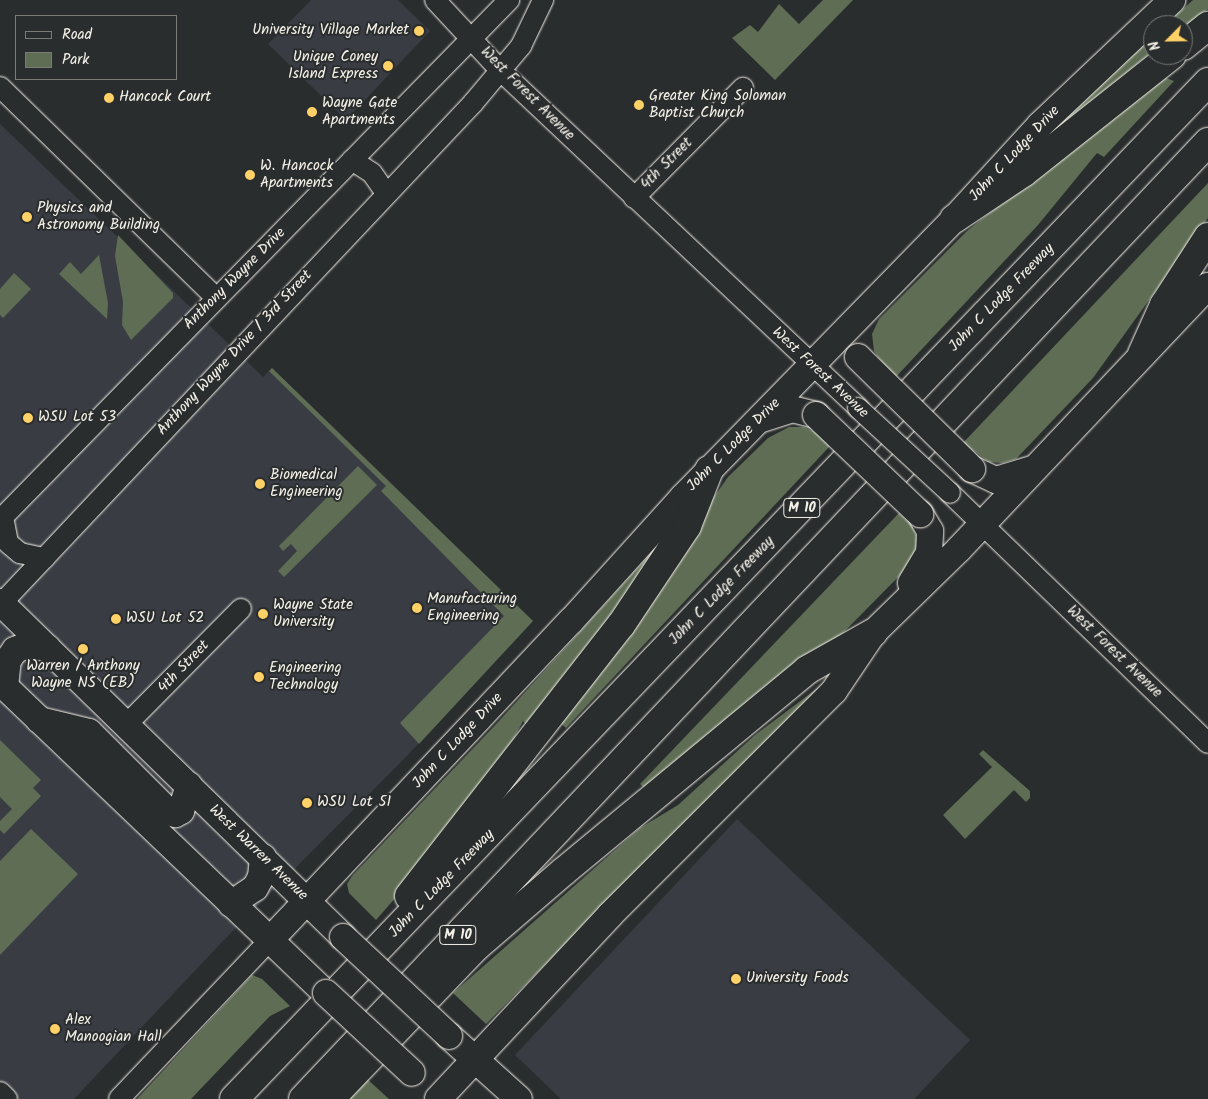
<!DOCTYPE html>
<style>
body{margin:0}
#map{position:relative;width:1208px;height:1099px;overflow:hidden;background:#2a2d2e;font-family:Kalam,sans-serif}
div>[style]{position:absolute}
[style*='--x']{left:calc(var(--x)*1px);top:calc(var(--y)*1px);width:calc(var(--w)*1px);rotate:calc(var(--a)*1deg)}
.built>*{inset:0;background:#393d43}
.green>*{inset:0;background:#5f6d55}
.roads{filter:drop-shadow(0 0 1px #f4f1e8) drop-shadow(0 0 1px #f4f1e8)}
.minor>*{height:20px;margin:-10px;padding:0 10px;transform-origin:10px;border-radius:10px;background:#2a2d2e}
.major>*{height:26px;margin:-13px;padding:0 13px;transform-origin:13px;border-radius:13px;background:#2a2d2e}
.highway>*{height:28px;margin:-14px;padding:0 14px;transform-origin:14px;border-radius:14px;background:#2a2d2e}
.bridges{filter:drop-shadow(0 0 1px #f4f1e8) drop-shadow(0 0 1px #f4f1e8)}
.minor-bridge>*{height:20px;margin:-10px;padding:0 10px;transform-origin:10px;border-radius:10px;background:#2a2d2e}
.major-bridge>*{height:26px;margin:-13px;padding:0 13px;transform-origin:13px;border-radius:13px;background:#2a2d2e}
.dots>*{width:14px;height:14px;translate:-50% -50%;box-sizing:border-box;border:2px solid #2a2d2e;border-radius:50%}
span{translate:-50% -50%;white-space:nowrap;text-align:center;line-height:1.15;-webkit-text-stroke:4px #2a2d2e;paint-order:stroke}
.shield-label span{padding:1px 4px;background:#2a2d2e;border:1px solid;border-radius:4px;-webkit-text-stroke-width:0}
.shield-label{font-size:14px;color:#f4f1e8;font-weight:700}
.poi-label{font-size:15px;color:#f4f1e8}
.right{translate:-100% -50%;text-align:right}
.left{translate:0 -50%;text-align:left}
.street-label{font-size:15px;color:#f4f1e8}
.legend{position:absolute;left:15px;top:15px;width:162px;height:65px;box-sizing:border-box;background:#2a2d2e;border:1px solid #7b7b78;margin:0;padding:6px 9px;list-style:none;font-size:15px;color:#f4f1e8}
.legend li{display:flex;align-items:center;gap:10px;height:25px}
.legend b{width:25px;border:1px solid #7b7b78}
.north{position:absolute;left:1143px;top:15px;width:50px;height:50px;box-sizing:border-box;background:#2a2d2e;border:1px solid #7b7b78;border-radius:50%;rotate:247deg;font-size:14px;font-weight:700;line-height:20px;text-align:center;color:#f4f1e8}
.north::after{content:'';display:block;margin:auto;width:18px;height:22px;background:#ffd166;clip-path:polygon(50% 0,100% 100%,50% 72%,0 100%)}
</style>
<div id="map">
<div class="built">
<div style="clip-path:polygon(311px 0,398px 0,430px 31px,346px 120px,268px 44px)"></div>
<div style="clip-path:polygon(0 124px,263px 377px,272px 368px,533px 621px,402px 761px,221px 943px,74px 1099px,0 1099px)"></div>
<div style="clip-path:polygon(737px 819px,970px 1040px,914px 1099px,561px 1099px,515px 1055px)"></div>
</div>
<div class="green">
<div style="clip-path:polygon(823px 0,853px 0,775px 80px,732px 38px,750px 25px,758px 32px,779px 4px,799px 24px)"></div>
<div style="clip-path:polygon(1193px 0,1208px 0,1208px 9px,1183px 28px,1183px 25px,1165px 25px)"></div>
<div style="clip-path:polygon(1153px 35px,1153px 51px,1039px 145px,1109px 75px)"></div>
<div style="clip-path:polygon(1161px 76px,1174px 81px,1104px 157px,1097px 153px,1038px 225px,894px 379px,874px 351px,872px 334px,879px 319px,967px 231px)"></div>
<div style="clip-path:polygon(1208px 183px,1208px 218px,1093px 378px,1016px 459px,1002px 463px,989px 462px,963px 443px)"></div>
<div style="clip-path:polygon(118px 235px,173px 293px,173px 298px,131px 340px,122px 325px,123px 302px,115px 256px)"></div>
<div style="clip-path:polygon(99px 255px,108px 303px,107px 319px,59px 274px,70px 262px,81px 274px)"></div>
<div style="clip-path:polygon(14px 273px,31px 289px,3px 318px,0 315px,0 289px)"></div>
<div style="clip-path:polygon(272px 368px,533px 621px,419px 744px,400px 723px,504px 616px,381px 491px,386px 486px,269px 371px)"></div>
<div style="clip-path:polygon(789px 427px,804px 427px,817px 433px,830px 446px,566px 728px,557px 720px,728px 477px,768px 438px)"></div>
<div style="clip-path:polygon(358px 466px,377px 485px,284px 577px,278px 571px,297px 551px,291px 544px,283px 551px,279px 546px)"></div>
<div style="clip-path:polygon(899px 513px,912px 526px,918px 540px,912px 563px,840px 636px,645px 789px,640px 784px)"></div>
<div style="clip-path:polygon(664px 539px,669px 539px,528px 726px,523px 721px,511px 744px,404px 888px,376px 920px,349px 893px,347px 884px,352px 876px,499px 721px)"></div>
<div style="clip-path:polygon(827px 681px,486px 1024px,453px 993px,640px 828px,678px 805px,755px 735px)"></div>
<div style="clip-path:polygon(0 740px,41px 780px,33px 788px,41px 796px,4px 834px,0 830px,0 821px,12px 809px,0 797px)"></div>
<div style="clip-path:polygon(983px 750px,1030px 791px,1030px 798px,1026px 802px,1014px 790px,965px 839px,943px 815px,992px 767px,979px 754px)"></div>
<div style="clip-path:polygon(31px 829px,78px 874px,0 955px,0 861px)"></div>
<div style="clip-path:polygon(252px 975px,262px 979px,290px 1006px,270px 1016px,191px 1099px,137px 1099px)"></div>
<div style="clip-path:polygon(366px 1078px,389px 1099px,350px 1099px)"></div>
</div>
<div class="roads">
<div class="minor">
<div style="--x:435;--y:0;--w:97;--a:47.1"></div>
<div style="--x:501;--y:71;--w:491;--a:43.3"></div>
<div style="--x:0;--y:87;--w:302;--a:44.3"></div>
<div style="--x:352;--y:160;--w:24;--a:33"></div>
<div style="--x:372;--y:173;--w:24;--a:55"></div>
<div style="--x:634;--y:198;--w:155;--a:-45.3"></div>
<div style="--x:950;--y:493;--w:359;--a:44.1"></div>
<div style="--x:3;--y:517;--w:26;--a:79"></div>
<div style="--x:8;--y:543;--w:16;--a:40"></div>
<div style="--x:20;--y:553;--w:25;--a:12"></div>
<div style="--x:0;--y:520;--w:728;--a:-45.61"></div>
<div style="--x:0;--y:605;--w:690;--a:-46.7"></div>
<div style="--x:473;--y:103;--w:75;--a:-49.9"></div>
<div style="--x:521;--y:46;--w:51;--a:-64.4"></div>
<div style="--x:127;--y:724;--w:162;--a:-45.3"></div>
<div style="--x:0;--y:1092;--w:10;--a:45"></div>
<div style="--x:119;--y:1099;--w:219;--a:-46.5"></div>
</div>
<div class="major">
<div style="--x:762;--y:419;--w:32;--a:-18"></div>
<div style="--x:792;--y:409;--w:25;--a:14"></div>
<div style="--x:972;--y:469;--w:26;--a:25"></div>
<div style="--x:996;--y:480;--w:38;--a:-17"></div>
<div style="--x:911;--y:583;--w:35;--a:-59"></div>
<div style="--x:929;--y:553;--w:22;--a:-87"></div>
<div style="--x:930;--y:531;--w:20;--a:-120"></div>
<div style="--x:0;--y:602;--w:479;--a:44.3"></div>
<div style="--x:0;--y:682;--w:451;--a:43.7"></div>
<div style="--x:5;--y:687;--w:27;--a:-84"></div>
<div style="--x:8;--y:660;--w:12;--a:-55"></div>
<div style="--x:15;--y:650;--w:14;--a:-21"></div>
<div style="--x:28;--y:645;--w:20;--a:9"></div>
<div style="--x:39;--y:720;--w:51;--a:13.5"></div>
<div style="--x:89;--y:732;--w:112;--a:45"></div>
<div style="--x:168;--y:811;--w:8;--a:23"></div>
<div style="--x:175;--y:814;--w:7;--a:-27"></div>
<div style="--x:181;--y:811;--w:27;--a:-73"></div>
<div style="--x:231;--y:904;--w:29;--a:-34"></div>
<div style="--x:255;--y:888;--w:13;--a:-61"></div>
<div style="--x:261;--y:877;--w:20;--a:-84"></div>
<div style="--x:270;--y:940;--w:439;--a:-46.7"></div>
<div style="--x:571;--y:621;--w:167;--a:-47.9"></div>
<div style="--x:683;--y:497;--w:388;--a:-45.7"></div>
<div style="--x:954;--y:219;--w:127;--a:-47.5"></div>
<div style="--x:1040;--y:125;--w:182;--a:-43.4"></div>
<div style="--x:449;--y:1036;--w:94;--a:42"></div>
<div style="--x:438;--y:1099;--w:252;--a:-46.9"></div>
<div style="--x:610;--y:915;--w:317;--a:-45"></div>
<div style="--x:834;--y:691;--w:70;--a:-56.1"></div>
<div style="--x:873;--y:633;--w:120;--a:-44.3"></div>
<div style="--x:959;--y:549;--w:362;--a:-46.6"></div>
</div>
<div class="highway">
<div style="--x:1183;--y:46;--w:32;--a:-39"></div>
<div style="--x:954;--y:219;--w:83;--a:-33.7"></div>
<div style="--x:1023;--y:173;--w:190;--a:-38.4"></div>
<div style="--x:1142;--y:354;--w:54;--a:-65.8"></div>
<div style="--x:1164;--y:305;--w:81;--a:-57.1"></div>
<div style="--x:409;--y:896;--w:344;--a:-52"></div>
<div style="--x:621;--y:625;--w:119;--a:-56.3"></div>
<div style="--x:687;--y:526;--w:60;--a:-68.6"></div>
<div style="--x:234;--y:1099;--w:1408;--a:-46.24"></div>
<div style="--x:303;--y:1099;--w:1317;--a:-46.6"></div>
<div style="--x:330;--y:1099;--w:211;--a:-46.2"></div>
<div style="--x:476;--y:947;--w:115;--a:-40.8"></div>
<div style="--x:563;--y:872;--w:317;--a:-39.6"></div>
<div style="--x:807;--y:670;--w:76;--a:-29.3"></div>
</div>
</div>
<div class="bridges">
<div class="minor-bridge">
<div style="--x:858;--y:408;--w:125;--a:42.7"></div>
</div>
<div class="major-bridge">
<div style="--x:858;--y:357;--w:160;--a:44.5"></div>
<div style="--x:816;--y:415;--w:144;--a:43.6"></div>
<div style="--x:343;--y:937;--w:145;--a:43"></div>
<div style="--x:326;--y:993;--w:117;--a:42.9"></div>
</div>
</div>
<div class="dots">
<div style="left:419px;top:31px;background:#ffd166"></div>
<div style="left:388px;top:66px;background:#ffd166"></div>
<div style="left:109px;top:98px;background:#ffd166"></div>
<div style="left:639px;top:105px;background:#ffd166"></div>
<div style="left:312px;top:112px;background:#ffd166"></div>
<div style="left:250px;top:175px;background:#ffd166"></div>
<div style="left:27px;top:217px;background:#ffd166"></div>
<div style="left:28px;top:418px;background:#ffd166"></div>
<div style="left:260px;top:484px;background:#ffd166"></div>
<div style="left:417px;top:608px;background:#ffd166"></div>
<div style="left:263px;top:614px;background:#ffd166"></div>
<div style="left:116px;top:619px;background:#ffd166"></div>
<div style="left:83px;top:649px;background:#ffd166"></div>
<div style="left:259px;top:677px;background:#ffd166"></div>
<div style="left:307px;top:803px;background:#ffd166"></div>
<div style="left:736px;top:979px;background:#ffd166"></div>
<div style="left:55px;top:1029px;background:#ffd166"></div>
</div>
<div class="shield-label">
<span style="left:802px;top:508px">M 10</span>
<span style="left:458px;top:935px">M 10</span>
</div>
<div class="poi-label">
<span class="right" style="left:409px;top:31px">University Village Market</span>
<span class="right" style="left:378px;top:66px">Unique Coney<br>Island Express</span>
<span class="left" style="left:649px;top:105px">Greater King Soloman<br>Baptist Church</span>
<span class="left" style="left:119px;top:98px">Hancock Court</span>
<span class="left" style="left:322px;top:112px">Wayne Gate<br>Apartments</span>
<span class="left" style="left:260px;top:175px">W. Hancock<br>Apartments</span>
<span class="left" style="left:37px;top:217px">Physics and<br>Astronomy Building</span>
<span class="left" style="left:38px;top:418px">WSU Lot 53</span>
<span class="left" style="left:270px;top:484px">Biomedical<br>Engineering</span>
<span class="left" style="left:427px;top:608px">Manufacturing<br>Engineering</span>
<span class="left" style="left:273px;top:614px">Wayne State<br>University</span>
<span class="left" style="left:126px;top:619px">WSU Lot 52</span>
<span style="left:83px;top:675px">Warren / Anthony<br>Wayne NS (EB)</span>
<span class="left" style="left:269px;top:677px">Engineering<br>Technology</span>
<span class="left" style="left:317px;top:803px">WSU Lot 51</span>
<span class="left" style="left:746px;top:979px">University Foods</span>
<span class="left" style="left:65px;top:1029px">Alex<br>Manoogian Hall</span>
</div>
<div class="street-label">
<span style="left:527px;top:94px;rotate:45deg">West Forest Avenue</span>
<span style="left:1015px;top:154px;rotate:-47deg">John C Lodge Drive</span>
<span style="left:667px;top:164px;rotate:-45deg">4th Street</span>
<span style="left:235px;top:279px;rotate:-45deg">Anthony Wayne Drive</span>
<span style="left:1002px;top:298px;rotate:-46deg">John C Lodge Freeway</span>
<span style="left:235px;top:353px;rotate:-47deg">Anthony Wayne Drive / 3rd Street</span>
<span style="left:820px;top:373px;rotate:43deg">West Forest Avenue</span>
<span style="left:734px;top:445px;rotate:-45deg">John C Lodge Drive</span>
<span style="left:722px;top:591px;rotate:-46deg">John C Lodge Freeway</span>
<span style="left:1114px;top:652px;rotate:44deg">West Forest Avenue</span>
<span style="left:184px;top:667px;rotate:-46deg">4th Street</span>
<span style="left:458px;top:741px;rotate:-47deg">John C Lodge Drive</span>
<span style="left:258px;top:853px;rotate:44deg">West Warren Avenue</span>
<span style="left:442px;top:884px;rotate:-46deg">John C Lodge Freeway</span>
</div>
<ul class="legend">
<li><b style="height:6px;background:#2a2d2e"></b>Road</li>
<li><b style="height:14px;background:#5f6d55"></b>Park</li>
</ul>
<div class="north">N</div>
</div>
